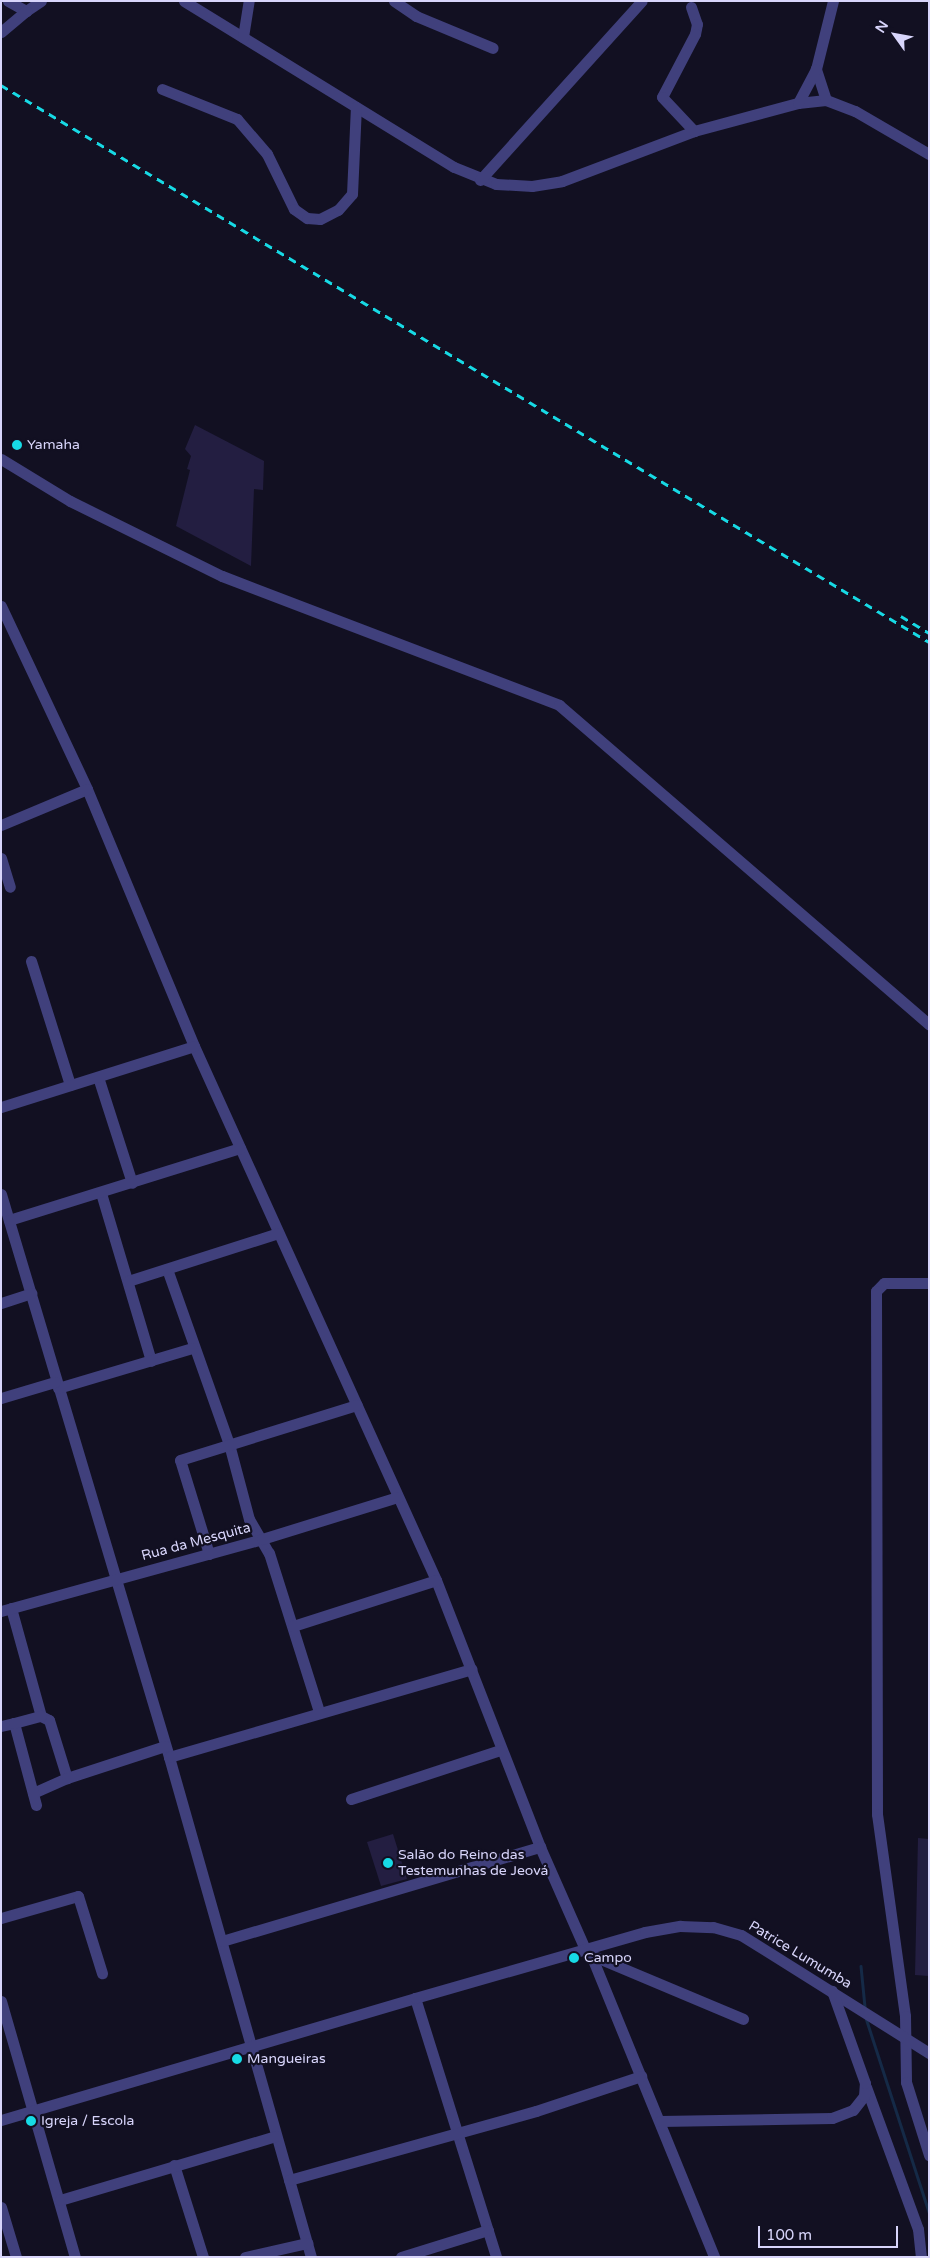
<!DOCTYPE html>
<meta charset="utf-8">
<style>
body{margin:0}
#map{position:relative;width:930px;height:2258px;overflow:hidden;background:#121022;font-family:"Varela Round",sans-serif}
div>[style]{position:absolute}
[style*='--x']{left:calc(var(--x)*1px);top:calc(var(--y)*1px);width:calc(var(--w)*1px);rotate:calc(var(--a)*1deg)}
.stream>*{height:2.5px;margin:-1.25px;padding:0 1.25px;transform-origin:1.25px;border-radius:1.25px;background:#152a47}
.building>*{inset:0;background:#231e41}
.minor>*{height:11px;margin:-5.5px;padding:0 5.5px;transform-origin:5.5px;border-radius:5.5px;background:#40407c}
.rail>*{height:2.5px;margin-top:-1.25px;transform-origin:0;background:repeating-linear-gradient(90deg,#17dae5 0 8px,transparent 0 14px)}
.dots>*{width:14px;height:14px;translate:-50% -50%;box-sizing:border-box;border:2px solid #121022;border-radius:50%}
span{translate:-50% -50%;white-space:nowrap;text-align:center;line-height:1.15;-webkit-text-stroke:4.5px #121022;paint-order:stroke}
.poi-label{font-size:14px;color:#d8d5fb}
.left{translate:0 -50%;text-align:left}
.street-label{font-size:14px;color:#d8d5fb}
.frame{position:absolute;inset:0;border:2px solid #d8d5fb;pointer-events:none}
.north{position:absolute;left:870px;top:10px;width:50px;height:50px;-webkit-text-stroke:4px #121022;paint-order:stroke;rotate:302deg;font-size:14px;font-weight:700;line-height:20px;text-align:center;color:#d8d5fb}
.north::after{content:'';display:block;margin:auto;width:18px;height:22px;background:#d8d5fb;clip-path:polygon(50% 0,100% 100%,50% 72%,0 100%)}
.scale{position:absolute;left:758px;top:2226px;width:140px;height:22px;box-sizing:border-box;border:2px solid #d8d5fb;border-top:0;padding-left:6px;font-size:15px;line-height:18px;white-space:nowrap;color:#d8d5fb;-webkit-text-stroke:4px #121022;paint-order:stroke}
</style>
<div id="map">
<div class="stream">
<div style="--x:861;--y:1966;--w:41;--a:84.4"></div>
<div style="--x:866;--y:2018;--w:204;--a:72"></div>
</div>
<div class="building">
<div style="clip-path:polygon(195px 425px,264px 461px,263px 490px,254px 489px,251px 566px,176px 526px,190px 470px,187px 469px,191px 456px,185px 449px)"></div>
<div style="clip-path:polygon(393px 1834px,407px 1879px,381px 1886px,367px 1842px)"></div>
<div style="clip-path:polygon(918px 1838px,929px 1839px,929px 1976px,915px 1975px)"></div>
</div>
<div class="minor">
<div style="--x:8;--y:1;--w:21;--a:29"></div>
<div style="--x:26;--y:11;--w:18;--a:-34"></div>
<div style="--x:184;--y:1;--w:317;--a:31.6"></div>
<div style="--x:454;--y:167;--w:45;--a:22"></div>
<div style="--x:496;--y:184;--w:36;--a:3"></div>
<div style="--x:532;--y:186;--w:30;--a:-9"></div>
<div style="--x:562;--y:181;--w:141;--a:-20.7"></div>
<div style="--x:694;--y:131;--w:108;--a:-15.1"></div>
<div style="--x:798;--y:103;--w:28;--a:-6"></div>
<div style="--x:826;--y:100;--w:31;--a:21"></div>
<div style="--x:855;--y:111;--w:86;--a:30.2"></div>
<div style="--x:394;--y:1;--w:27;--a:34"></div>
<div style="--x:416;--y:16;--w:83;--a:22.6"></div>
<div style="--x:691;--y:7;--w:18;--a:71"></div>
<div style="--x:697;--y:24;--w:10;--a:101"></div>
<div style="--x:695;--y:34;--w:71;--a:117.6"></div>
<div style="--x:662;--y:97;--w:47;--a:46.7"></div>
<div style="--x:1;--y:32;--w:33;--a:-40"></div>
<div style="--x:243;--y:37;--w:36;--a:-81"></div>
<div style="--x:162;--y:89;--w:81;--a:21.8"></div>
<div style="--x:237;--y:119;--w:46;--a:49.4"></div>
<div style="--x:267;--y:154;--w:61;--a:63.9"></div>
<div style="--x:294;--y:209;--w:16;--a:35"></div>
<div style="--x:307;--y:218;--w:13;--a:4"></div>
<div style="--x:320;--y:219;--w:20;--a:-27"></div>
<div style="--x:338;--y:210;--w:21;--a:-49"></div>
<div style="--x:352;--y:194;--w:87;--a:-87.4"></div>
<div style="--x:826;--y:100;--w:33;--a:-108"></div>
<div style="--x:816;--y:69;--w:70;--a:-76"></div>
<div style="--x:798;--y:103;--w:38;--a:-62"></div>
<div style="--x:480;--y:180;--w:241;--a:-47.9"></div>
<div style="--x:1;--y:459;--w:81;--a:31.3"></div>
<div style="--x:70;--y:501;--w:169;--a:26.3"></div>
<div style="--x:222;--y:576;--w:361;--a:20.9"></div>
<div style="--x:559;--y:705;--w:489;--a:40.8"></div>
<div style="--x:1;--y:606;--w:202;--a:64.8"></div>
<div style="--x:87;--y:789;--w:278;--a:67.4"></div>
<div style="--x:194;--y:1046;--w:586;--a:65.62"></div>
<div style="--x:436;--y:1580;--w:287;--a:68.7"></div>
<div style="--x:540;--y:1847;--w:111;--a:66.2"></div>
<div style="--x:585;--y:1949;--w:8;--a:45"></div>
<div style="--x:591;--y:1955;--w:326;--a:67.8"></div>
<div style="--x:1;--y:825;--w:93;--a:-22.7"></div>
<div style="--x:1;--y:858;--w:30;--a:73"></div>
<div style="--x:31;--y:961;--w:130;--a:72.5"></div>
<div style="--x:98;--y:1077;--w:111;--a:72.2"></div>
<div style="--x:1;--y:1107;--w:202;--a:-17.5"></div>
<div style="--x:101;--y:1193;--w:175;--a:73.4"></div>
<div style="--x:1;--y:1194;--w:588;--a:73.38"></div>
<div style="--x:169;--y:1757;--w:520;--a:74.15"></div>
<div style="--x:9;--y:1220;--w:242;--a:-17.3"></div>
<div style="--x:167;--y:1269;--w:186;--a:70.5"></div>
<div style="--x:229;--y:1444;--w:78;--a:75.1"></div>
<div style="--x:249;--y:1519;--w:39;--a:60"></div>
<div style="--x:269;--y:1553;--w:167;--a:72.5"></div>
<div style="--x:128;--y:1281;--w:157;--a:-17.7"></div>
<div style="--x:929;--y:1283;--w:45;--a:180"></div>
<div style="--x:884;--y:1283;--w:11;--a:135"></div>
<div style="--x:876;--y:1291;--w:523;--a:89.89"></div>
<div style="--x:877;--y:1814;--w:204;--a:82.1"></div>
<div style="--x:905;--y:2016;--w:66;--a:89.1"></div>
<div style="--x:906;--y:2082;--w:77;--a:72.5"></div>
<div style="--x:1;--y:1303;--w:32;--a:-18"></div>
<div style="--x:58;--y:1388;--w:140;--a:-16.6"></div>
<div style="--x:1;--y:1398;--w:56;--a:-16.5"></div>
<div style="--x:209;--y:1554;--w:98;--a:-107.1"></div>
<div style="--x:180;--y:1460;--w:185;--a:-17.3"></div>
<div style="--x:11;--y:1608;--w:112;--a:74.5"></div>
<div style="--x:41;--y:1716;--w:9;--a:27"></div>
<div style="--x:49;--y:1720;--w:61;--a:72.8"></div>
<div style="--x:1;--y:1611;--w:271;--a:-15.4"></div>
<div style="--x:262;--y:1539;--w:142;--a:-17.2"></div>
<div style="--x:293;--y:1626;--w:150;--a:-17.8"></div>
<div style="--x:1;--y:1726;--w:13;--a:-13"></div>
<div style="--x:169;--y:1757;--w:315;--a:-16.2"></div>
<div style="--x:33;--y:1793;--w:37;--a:-24"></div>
<div style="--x:67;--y:1778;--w:103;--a:-18.1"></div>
<div style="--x:351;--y:1799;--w:157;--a:-18.2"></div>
<div style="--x:36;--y:1805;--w:85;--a:-105"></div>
<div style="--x:14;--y:1723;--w:28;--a:-15"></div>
<div style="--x:1;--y:1918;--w:80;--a:-15.9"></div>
<div style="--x:78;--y:1896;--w:81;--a:72.7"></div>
<div style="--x:222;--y:1941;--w:332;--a:-16.5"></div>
<div style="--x:591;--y:1955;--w:165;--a:22.8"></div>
<div style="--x:415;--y:1998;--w:271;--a:72.6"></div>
<div style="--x:1;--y:2001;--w:266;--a:73.9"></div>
<div style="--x:866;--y:2087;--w:151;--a:69.9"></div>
<div style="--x:918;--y:2229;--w:28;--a:84"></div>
<div style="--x:1;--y:2120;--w:432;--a:-16.4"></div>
<div style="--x:415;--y:1998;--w:239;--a:-16"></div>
<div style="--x:645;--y:1932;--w:36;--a:-10"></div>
<div style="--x:680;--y:1926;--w:33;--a:2"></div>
<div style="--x:713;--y:1927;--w:29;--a:16"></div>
<div style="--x:741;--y:1935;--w:222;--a:32.1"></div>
<div style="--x:660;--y:2121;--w:172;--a:-1"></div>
<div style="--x:832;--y:2118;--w:22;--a:-21"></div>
<div style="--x:853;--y:2110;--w:18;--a:-52"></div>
<div style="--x:864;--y:2096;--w:13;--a:-86"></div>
<div style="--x:865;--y:2083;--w:98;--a:-109.7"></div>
<div style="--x:174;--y:2165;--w:96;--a:72.5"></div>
<div style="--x:289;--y:2180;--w:256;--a:-15.6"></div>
<div style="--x:536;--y:2111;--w:111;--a:-18.4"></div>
<div style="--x:60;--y:2200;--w:225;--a:-16.5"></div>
<div style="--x:1;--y:2207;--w:52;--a:73.3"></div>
<div style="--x:245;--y:2257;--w:64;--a:-12.7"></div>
<div style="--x:401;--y:2257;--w:91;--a:-17.2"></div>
</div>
<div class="rail">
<div style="--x:1;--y:85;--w:1082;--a:30.97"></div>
<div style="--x:901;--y:616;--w:33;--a:31"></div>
</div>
<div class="dots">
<div style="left:17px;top:445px;background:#17dae5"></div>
<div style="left:388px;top:1863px;background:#17dae5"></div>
<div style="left:574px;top:1958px;background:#17dae5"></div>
<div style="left:237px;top:2059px;background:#17dae5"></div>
<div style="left:31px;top:2121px;background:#17dae5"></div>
</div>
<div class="poi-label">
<span class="left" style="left:27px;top:445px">Yamaha</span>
<span class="left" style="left:398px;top:1863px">Salão do Reino das<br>Testemunhas de Jeová</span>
<span class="left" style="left:584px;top:1958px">Campo</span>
<span class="left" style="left:247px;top:2059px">Mangueiras</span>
<span class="left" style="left:41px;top:2121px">Igreja / Escola</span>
</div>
<div class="street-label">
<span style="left:196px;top:1542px;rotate:-15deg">Rua da Mesquita</span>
<span style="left:800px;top:1955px;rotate:31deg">Patrice Lumumba</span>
</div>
<div class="frame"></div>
<div class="north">N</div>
<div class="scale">100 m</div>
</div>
